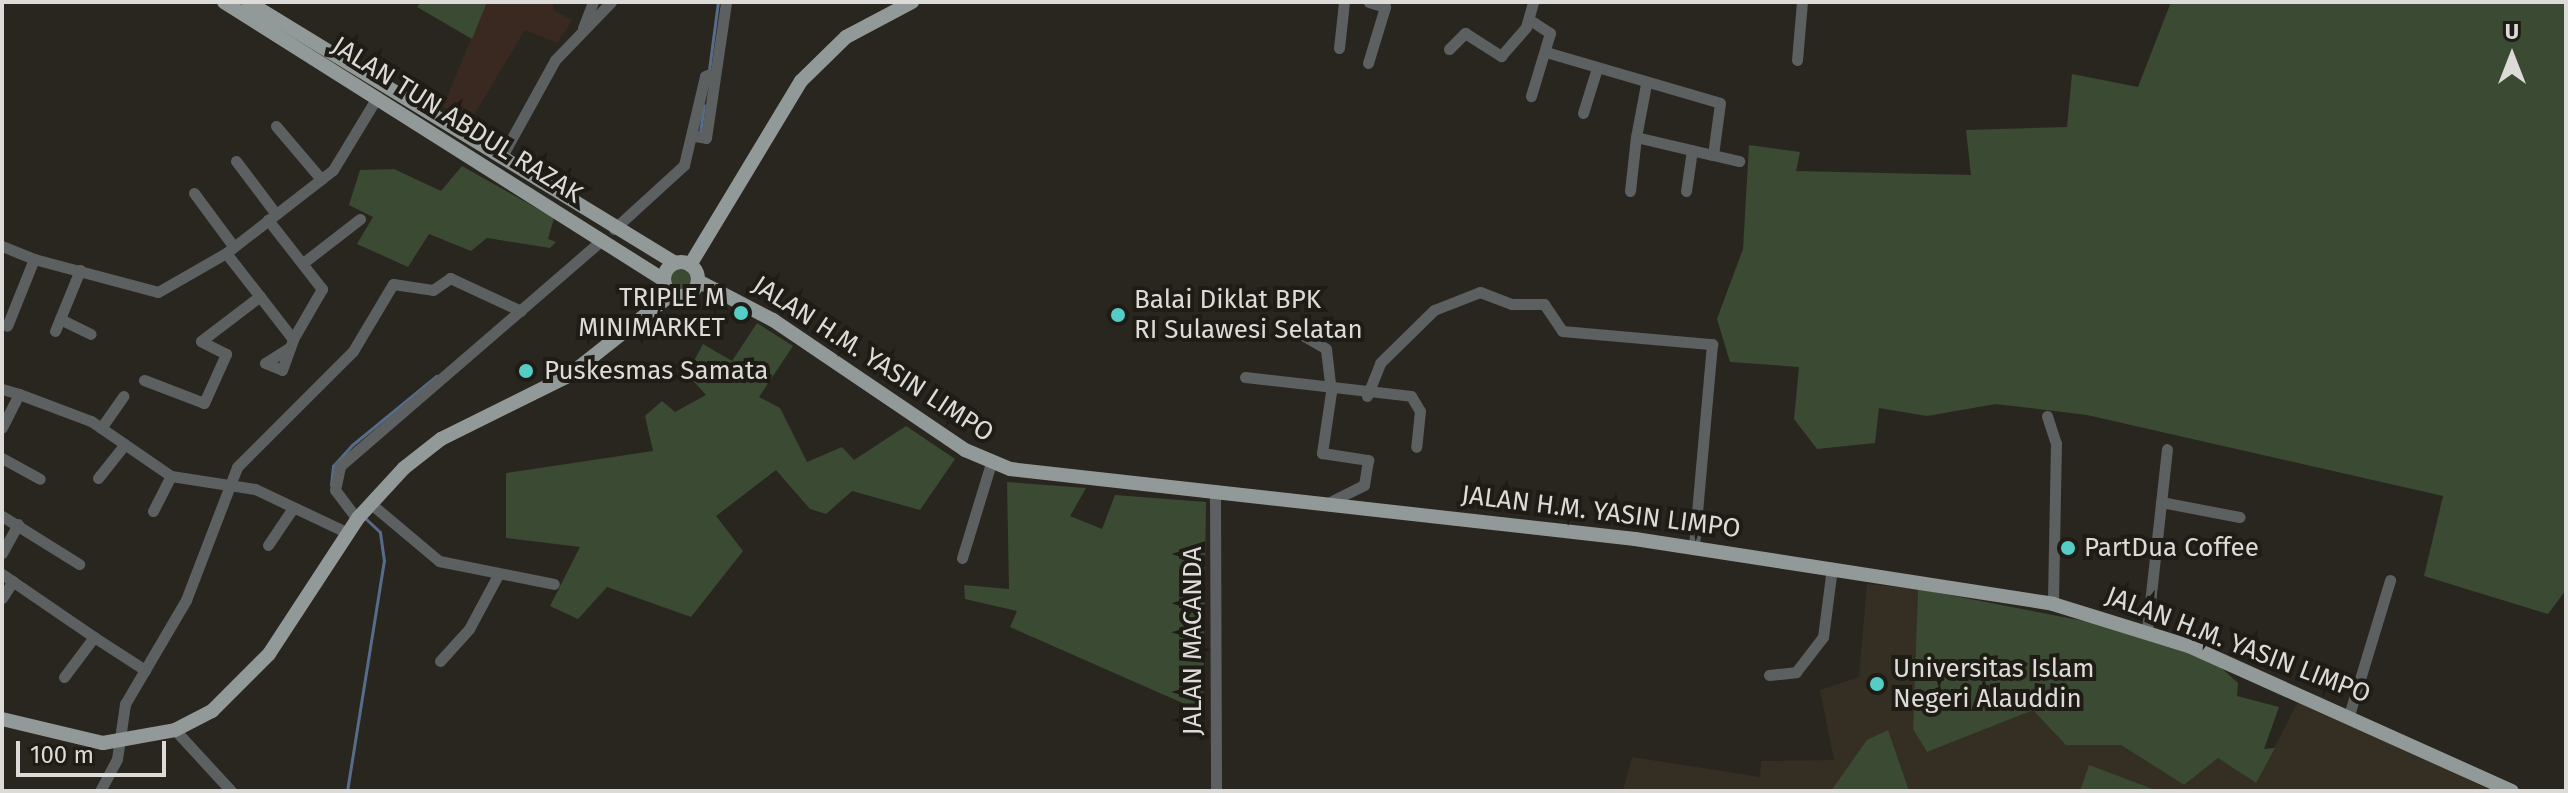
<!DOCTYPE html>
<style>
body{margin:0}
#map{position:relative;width:2568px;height:793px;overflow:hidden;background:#292620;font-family:"Fira Sans",sans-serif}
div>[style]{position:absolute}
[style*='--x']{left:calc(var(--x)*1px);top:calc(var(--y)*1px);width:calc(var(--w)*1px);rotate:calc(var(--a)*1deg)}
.built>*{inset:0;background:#352f23}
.medical>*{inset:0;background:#3a2921}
.green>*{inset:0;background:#3b4a33}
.round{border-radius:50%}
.stream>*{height:3px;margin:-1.5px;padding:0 1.5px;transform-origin:1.5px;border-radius:1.5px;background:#576c8b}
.minor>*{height:11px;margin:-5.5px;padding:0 5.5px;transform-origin:5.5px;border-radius:5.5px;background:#5c6060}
.major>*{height:14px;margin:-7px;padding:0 7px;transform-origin:7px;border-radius:7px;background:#929a99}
.major>.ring{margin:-7px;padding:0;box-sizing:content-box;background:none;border:14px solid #929a99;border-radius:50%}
.dots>*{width:22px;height:22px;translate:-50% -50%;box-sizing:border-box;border:4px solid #1f1c16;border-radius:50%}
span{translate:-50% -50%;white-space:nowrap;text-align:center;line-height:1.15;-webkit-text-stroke:8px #1f1c16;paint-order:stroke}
.street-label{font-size:26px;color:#dddbd7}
.poi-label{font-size:26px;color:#dddbd7}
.right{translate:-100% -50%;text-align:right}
.left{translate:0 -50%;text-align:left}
.frame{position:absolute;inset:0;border:4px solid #dddbd7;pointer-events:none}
.north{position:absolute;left:2472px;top:16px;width:80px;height:80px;-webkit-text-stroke:6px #1f1c16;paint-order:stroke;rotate:0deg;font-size:22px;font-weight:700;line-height:32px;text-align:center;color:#dddbd7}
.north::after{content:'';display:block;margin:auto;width:28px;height:36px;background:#dddbd7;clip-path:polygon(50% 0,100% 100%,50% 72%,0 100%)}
.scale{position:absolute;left:16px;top:741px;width:150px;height:36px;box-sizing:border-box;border:4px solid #dddbd7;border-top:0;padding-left:10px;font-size:24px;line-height:28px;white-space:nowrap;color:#dddbd7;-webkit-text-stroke:6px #1f1c16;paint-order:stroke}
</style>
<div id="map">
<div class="built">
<div style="clip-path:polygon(1867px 584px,1918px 589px,1913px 729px,1927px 752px,2033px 709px,2066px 744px,2121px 745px,2184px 785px,2218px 758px,2256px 783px,2300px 698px,2492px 791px,1623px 791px,1632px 757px,1760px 777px,1761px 761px,1834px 760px,1820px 690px,1859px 677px)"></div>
</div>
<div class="medical">
<div style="clip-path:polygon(486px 2px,553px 2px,553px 10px,572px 20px,557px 43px,525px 30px,469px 123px,443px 107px)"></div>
</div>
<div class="green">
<div style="clip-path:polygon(421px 2px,487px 2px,472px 39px,417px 7px)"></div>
<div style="clip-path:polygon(2171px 2px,2566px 2px,2566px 590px,2548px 614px,2424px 576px,2443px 496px,2087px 415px,1996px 404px,1927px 416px,1879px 408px,1875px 443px,1817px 449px,1794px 419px,1799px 367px,1730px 362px,1717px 319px,1743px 249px,1749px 145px,1800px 152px,1796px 171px,1971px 175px,1966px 130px,2067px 127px,2072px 74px,2138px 87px)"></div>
<div style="clip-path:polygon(462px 166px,554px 218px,548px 239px,556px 242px,550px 248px,487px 238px,471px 251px,429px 234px,408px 267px,357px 244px,373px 217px,349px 205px,360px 170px,394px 169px,441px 191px)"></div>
<div class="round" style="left:664px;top:262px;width:34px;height:34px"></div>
<div style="clip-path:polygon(757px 323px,793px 346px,759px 397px,780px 408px,807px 462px,842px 447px,854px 460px,906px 426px,955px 459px,920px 510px,852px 491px,826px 514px,810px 509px,776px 470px,716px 516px,743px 551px,691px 617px,607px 587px,578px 619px,550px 606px,580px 547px,506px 538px,506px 473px,653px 451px,645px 416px,662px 401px,675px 412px,706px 395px,687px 374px,703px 344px,732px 361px)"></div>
<div style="clip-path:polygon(1007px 482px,1086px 488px,1070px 516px,1102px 529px,1115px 495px,1206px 502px,1203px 712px,1010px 627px,1017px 611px,965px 599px,964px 585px,1009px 589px)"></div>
<div style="clip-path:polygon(1918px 589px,2131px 630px,2216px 663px,2238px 683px,2237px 696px,2279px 707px,2264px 749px,2275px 748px,2256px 783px,2218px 758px,2184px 785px,2121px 745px,2066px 745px,2033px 710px,1927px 752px,1913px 729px)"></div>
<div style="clip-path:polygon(1888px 730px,1909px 791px,1831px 791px,1867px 740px)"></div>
<div style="clip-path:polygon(2089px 765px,2158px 791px,2080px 791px)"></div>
</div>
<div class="stream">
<div style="--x:709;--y:70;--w:69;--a:-82.5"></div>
<div style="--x:700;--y:133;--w:28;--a:-82"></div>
<div style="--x:331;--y:485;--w:19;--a:-84"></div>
<div style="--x:333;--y:466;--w:28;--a:-48"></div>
<div style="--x:352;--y:445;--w:109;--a:-39.4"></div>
<div style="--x:347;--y:791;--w:233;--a:-80.9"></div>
<div style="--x:384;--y:561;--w:29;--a:-98"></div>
<div style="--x:380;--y:532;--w:22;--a:-137"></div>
</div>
<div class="minor">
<div style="--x:1530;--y:20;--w:24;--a:33"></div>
<div style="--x:1550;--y:33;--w:66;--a:106.8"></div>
<div style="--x:583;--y:28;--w:28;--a:-69"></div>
<div style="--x:1339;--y:48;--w:46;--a:-83.8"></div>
<div style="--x:1449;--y:49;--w:23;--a:-45"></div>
<div style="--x:1465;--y:33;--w:43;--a:32.6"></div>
<div style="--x:1501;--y:56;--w:38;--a:-49"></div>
<div style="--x:1526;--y:27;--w:26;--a:-74"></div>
<div style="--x:1546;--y:52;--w:181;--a:16.3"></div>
<div style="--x:1720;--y:103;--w:52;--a:97.7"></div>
<div style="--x:1713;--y:155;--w:27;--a:13"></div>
<div style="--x:1797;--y:60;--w:58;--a:-85.1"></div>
<div style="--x:1368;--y:63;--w:59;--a:-73.1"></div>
<div style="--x:1385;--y:7;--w:17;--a:-163"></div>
<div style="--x:1583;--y:113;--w:47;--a:-72.7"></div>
<div style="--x:276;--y:126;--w:70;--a:49.7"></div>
<div style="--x:695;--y:136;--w:11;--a:10"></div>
<div style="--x:706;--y:138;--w:137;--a:-81.6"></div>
<div style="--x:1636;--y:137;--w:54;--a:-79.3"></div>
<div style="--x:501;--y:158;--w:112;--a:-61.1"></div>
<div style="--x:555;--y:60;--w:81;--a:-46"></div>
<div style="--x:236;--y:161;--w:66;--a:53"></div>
<div style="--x:1630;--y:191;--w:54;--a:-83.7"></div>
<div style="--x:1636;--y:137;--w:79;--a:13.2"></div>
<div style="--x:1686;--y:191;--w:41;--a:-81.7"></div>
<div style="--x:194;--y:193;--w:67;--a:53.5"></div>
<div style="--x:614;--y:229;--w:95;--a:-42.4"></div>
<div style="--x:684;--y:165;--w:91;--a:-76.7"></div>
<div style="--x:705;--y:76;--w:11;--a:-22"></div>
<div style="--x:2;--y:246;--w:35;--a:22"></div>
<div style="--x:34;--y:259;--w:72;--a:111.9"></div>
<div style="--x:226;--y:253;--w:109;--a:52.1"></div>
<div style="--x:293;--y:339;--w:58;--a:-59.9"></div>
<div style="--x:322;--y:289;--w:88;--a:-128"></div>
<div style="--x:34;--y:259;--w:128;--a:14.9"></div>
<div style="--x:158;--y:292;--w:78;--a:-29.8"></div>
<div style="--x:226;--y:253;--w:135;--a:-37.8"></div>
<div style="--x:333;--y:170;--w:83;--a:-58.8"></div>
<div style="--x:303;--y:263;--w:72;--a:-37.7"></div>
<div style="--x:60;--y:319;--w:34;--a:26"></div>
<div style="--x:1292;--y:329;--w:39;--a:30"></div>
<div style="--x:1326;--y:349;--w:43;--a:83.4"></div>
<div style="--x:1331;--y:392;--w:62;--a:98.4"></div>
<div style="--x:1322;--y:453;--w:47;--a:8.7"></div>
<div style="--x:1368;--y:460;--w:25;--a:99"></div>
<div style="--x:1364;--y:485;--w:40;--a:153.4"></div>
<div style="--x:55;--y:331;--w:66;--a:-67.7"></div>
<div style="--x:289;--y:348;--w:28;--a:148"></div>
<div style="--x:265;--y:363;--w:18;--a:22"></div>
<div style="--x:282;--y:370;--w:33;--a:-70"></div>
<div style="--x:1245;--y:377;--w:167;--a:6.5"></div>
<div style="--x:1411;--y:396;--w:17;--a:59"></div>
<div style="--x:1420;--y:411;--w:36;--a:96"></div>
<div style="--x:144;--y:380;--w:64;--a:21"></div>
<div style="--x:204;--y:403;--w:54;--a:-65.8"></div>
<div style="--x:226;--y:354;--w:28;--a:-153"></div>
<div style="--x:201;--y:341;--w:74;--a:-37.3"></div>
<div style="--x:2;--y:389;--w:18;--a:16"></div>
<div style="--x:19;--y:394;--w:38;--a:117"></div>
<div style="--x:19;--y:394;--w:77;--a:20.6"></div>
<div style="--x:91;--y:421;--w:97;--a:34.5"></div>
<div style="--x:171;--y:476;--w:85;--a:8.8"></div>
<div style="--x:255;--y:489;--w:103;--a:25.3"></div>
<div style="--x:1367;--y:396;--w:35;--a:-68"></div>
<div style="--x:1380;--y:363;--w:76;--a:-44.5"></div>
<div style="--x:1434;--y:310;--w:49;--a:-21.4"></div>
<div style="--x:1480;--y:292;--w:34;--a:21"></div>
<div style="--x:1512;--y:304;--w:32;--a:0"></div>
<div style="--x:1544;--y:304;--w:32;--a:56"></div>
<div style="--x:1562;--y:331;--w:151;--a:5"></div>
<div style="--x:1712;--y:344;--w:203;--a:95.1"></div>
<div style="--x:2047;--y:416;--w:28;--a:72"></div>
<div style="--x:2056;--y:443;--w:161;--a:91.1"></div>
<div style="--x:101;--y:428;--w:39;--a:-55"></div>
<div style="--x:2;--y:458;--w:43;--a:28.9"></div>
<div style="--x:98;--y:478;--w:43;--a:-51.5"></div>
<div style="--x:1215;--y:491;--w:300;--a:89.8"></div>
<div style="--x:2161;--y:502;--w:80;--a:10.8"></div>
<div style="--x:370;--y:503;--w:90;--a:40"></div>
<div style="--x:439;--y:561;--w:117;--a:11.3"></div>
<div style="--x:153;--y:511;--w:39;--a:-63"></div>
<div style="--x:2;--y:516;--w:91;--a:31.9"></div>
<div style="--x:357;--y:519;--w:36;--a:-127"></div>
<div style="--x:335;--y:490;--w:25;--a:-78"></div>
<div style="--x:340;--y:466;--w:347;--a:-40.8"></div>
<div style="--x:268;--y:545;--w:45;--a:-56"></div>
<div style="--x:2;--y:553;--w:33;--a:-61"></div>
<div style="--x:962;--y:558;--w:99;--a:-73"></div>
<div style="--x:2;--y:574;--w:112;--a:34.4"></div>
<div style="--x:94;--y:637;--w:50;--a:126.9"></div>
<div style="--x:2;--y:598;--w:20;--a:-57"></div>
<div style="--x:2147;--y:630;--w:182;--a:-83.7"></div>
<div style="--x:94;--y:637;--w:61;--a:32.9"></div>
<div style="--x:440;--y:661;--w:43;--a:-47.8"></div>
<div style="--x:469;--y:629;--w:61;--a:-61.8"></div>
<div style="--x:1769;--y:675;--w:27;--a:-6"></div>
<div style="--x:1796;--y:672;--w:44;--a:-52.4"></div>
<div style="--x:1823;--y:637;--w:70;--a:-82.6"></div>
<div style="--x:2350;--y:712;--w:138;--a:-73.1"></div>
<div style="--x:175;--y:730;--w:83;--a:47.4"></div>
<div style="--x:100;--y:791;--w:36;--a:-62"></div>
<div style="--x:117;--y:759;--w:56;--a:-81.7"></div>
<div style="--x:125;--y:704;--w:121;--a:-59.6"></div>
<div style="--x:186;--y:600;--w:142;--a:-69"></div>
<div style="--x:237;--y:467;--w:164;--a:-45"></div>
<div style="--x:353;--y:351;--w:78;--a:-59.2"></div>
<div style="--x:393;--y:284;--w:40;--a:8.5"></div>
<div style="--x:433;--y:290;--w:21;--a:-35"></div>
<div style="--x:450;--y:278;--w:78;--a:24.9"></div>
</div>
<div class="major">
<div style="--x:224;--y:2;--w:520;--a:32.29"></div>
<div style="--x:248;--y:2;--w:500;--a:31.43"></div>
<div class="ring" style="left:664px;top:262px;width:20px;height:20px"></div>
<div style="--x:690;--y:265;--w:215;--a:-58.9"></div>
<div style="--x:801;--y:81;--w:63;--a:-44.4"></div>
<div style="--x:846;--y:37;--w:75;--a:-27.9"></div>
<div style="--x:698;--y:281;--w:85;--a:27.5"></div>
<div style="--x:773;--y:320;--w:232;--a:34.1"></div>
<div style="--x:965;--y:450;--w:49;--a:22.9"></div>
<div style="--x:1010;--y:469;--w:629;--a:6.39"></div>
<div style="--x:1635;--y:539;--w:423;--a:8.8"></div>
<div style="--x:2053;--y:604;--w:142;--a:17.2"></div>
<div style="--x:2189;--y:646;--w:354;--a:24.2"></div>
<div style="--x:2;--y:719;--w:104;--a:13.4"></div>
<div style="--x:103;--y:743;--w:73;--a:-10.2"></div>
<div style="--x:175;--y:730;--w:42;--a:-27.2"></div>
<div style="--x:212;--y:711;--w:81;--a:-45"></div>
<div style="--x:269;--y:654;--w:163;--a:-56.8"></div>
<div style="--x:358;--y:518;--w:68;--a:-47.4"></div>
<div style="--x:404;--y:468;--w:47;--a:-38.1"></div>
<div style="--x:441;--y:439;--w:142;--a:-26.4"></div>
<div style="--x:568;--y:376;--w:132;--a:-38.3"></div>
</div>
<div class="dots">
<div style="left:741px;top:313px;background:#54cdc7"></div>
<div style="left:1118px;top:315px;background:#54cdc7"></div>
<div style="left:526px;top:371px;background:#54cdc7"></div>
<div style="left:2068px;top:548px;background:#54cdc7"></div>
<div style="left:1877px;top:684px;background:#54cdc7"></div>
</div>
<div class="street-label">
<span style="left:457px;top:120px;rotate:32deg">JALAN TUN ABDUL RAZAK</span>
<span style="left:873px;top:359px;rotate:33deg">JALAN H.M. YASIN LIMPO</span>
<span style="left:1601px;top:512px;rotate:7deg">JALAN H.M. YASIN LIMPO</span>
<span style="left:1193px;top:641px;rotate:-90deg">JALAN MACANDA</span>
<span style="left:2238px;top:645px;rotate:21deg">JALAN H.M. YASIN LIMPO</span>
</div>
<div class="poi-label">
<span class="right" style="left:725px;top:313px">TRIPLE M<br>MINIMARKET</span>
<span class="left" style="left:1134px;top:315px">Balai Diklat BPK<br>RI Sulawesi Selatan</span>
<span class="left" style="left:544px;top:371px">Puskesmas Samata</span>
<span class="left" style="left:2084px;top:548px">PartDua Coffee</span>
<span class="left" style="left:1893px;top:684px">Universitas Islam<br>Negeri Alauddin</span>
</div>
<div class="frame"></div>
<div class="north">U</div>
<div class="scale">100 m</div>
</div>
